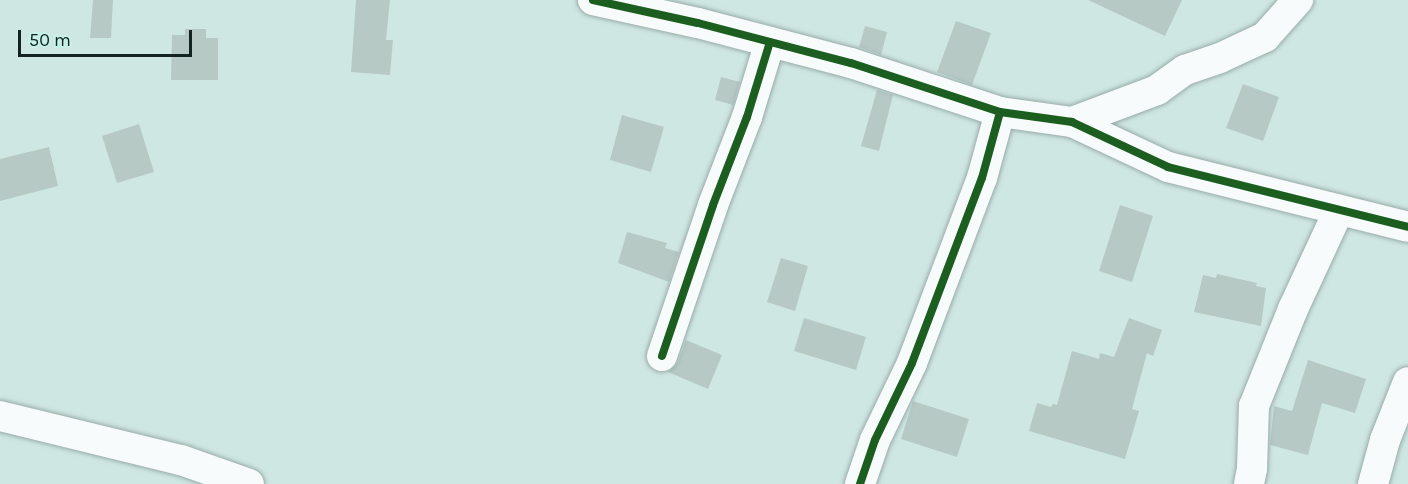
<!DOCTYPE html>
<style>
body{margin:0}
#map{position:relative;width:1408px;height:484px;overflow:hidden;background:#cfe7e3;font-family:Karla,sans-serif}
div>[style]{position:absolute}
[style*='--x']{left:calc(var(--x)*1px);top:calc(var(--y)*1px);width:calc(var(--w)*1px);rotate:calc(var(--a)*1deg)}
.building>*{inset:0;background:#b7c9c4}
.roads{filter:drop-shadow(0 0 2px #99aca9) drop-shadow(0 0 2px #99aca9)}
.minor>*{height:30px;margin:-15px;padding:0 15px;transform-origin:15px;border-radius:15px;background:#f8fbfb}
.cycleway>*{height:8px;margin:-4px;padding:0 4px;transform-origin:4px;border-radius:4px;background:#1b5e20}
span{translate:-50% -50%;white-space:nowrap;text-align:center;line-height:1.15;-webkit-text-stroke:4.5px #c5f1e9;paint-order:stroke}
.scale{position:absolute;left:18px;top:30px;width:174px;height:27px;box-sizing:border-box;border:3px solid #122321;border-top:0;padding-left:8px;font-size:18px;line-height:21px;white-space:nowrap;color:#122321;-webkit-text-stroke:4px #c5f1e9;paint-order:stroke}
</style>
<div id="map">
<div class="building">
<div style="clip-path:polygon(93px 0,113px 0,111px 38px,90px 38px)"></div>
<div style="clip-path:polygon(356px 0,390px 0,386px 40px,393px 40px,390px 75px,351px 72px)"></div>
<div style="clip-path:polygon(1088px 0,1182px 0,1165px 36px)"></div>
<div style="clip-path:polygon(956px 21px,991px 33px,972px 85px,937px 72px)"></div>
<div style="clip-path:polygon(865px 26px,887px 32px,881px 55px,859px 47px)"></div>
<div style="clip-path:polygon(185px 29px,206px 29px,206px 38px,218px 38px,218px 80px,171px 80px,172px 35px,185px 35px)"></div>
<div style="clip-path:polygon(721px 77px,740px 82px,733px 105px,715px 100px)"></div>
<div style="clip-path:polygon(1243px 84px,1279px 97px,1263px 141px,1226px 128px)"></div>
<div style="clip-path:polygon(877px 90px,893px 95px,879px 151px,861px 146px)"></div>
<div style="clip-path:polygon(622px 115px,664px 127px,651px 172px,610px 160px)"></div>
<div style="clip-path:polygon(139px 124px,154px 172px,117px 183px,102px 136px)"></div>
<div style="clip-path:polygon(49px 147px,58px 186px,0 201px,0 159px)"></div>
<div style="clip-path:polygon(1120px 205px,1153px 216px,1132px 282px,1099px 271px)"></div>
<div style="clip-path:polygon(627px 232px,667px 243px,665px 248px,679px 252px,669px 282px,618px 263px)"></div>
<div style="clip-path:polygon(781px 258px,808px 266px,795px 311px,767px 302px)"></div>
<div style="clip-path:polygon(1217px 274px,1257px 283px,1256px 286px,1266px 288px,1261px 326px,1194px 312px,1203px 275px,1216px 278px)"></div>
<div style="clip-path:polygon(804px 318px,866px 337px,856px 370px,794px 351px)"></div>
<div style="clip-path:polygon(1129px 318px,1162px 330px,1153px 356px,1147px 353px,1132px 409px,1139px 411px,1125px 459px,1029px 431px,1037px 403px,1051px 407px,1053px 404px,1057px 405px,1072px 351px,1099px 359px,1100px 353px,1114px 357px)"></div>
<div style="clip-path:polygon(686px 340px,722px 355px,708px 389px,668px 372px,678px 362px)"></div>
<div style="clip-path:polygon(1308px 360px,1366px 379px,1355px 413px,1322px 403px,1308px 455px,1270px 445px,1274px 406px,1292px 411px)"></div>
<div style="clip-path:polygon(913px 401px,969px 419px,957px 457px,901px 439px)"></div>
</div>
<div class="roads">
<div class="minor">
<div style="--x:593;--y:0;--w:107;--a:12.4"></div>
<div style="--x:698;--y:23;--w:158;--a:14.7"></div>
<div style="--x:851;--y:63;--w:157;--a:18.2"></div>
<div style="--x:1000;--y:112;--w:73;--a:7.9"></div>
<div style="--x:1072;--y:122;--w:106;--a:25.1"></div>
<div style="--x:1168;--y:167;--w:247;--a:14"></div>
<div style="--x:1072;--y:122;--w:91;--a:-20.6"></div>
<div style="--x:1157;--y:90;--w:34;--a:-36"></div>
<div style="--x:1185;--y:70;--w:37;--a:-19"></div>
<div style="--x:1220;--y:58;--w:50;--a:-25"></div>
<div style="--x:1265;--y:37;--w:50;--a:-48.3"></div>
<div style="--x:662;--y:356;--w:159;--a:-71.3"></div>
<div style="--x:713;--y:205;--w:94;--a:-68.9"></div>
<div style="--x:747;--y:117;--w:78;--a:-73"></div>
<div style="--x:0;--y:416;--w:186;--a:13.7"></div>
<div style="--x:181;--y:460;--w:72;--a:19.4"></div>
<div style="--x:860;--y:484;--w:46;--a:-71.2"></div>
<div style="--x:875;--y:440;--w:85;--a:-64.3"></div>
<div style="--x:912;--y:363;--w:198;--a:-69.3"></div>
<div style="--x:982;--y:178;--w:68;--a:-74.7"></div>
<div style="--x:1249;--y:484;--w:15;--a:-79"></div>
<div style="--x:1252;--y:469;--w:63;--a:-88.2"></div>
<div style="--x:1254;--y:406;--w:105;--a:-68.1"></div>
<div style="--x:1293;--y:309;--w:109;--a:-65.1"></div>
<div style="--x:1373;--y:484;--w:46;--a:-74.7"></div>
<div style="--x:1385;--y:440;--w:62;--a:-68.4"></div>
</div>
</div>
<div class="cycleway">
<div style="--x:593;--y:0;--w:107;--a:12.4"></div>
<div style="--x:698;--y:23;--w:158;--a:14.7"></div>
<div style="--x:851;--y:63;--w:157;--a:18.2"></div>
<div style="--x:1000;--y:112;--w:73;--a:7.9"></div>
<div style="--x:1072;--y:122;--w:106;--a:25.1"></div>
<div style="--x:1168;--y:167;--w:247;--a:14"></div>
<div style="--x:662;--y:356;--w:159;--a:-71.3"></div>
<div style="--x:713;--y:205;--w:94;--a:-68.9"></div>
<div style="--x:747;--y:117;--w:78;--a:-73"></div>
<div style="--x:860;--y:484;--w:46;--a:-71.2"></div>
<div style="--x:875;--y:440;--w:85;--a:-64.3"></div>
<div style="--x:912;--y:363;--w:198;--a:-69.3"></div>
<div style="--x:982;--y:178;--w:68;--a:-74.7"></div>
</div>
<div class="scale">50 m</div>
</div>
